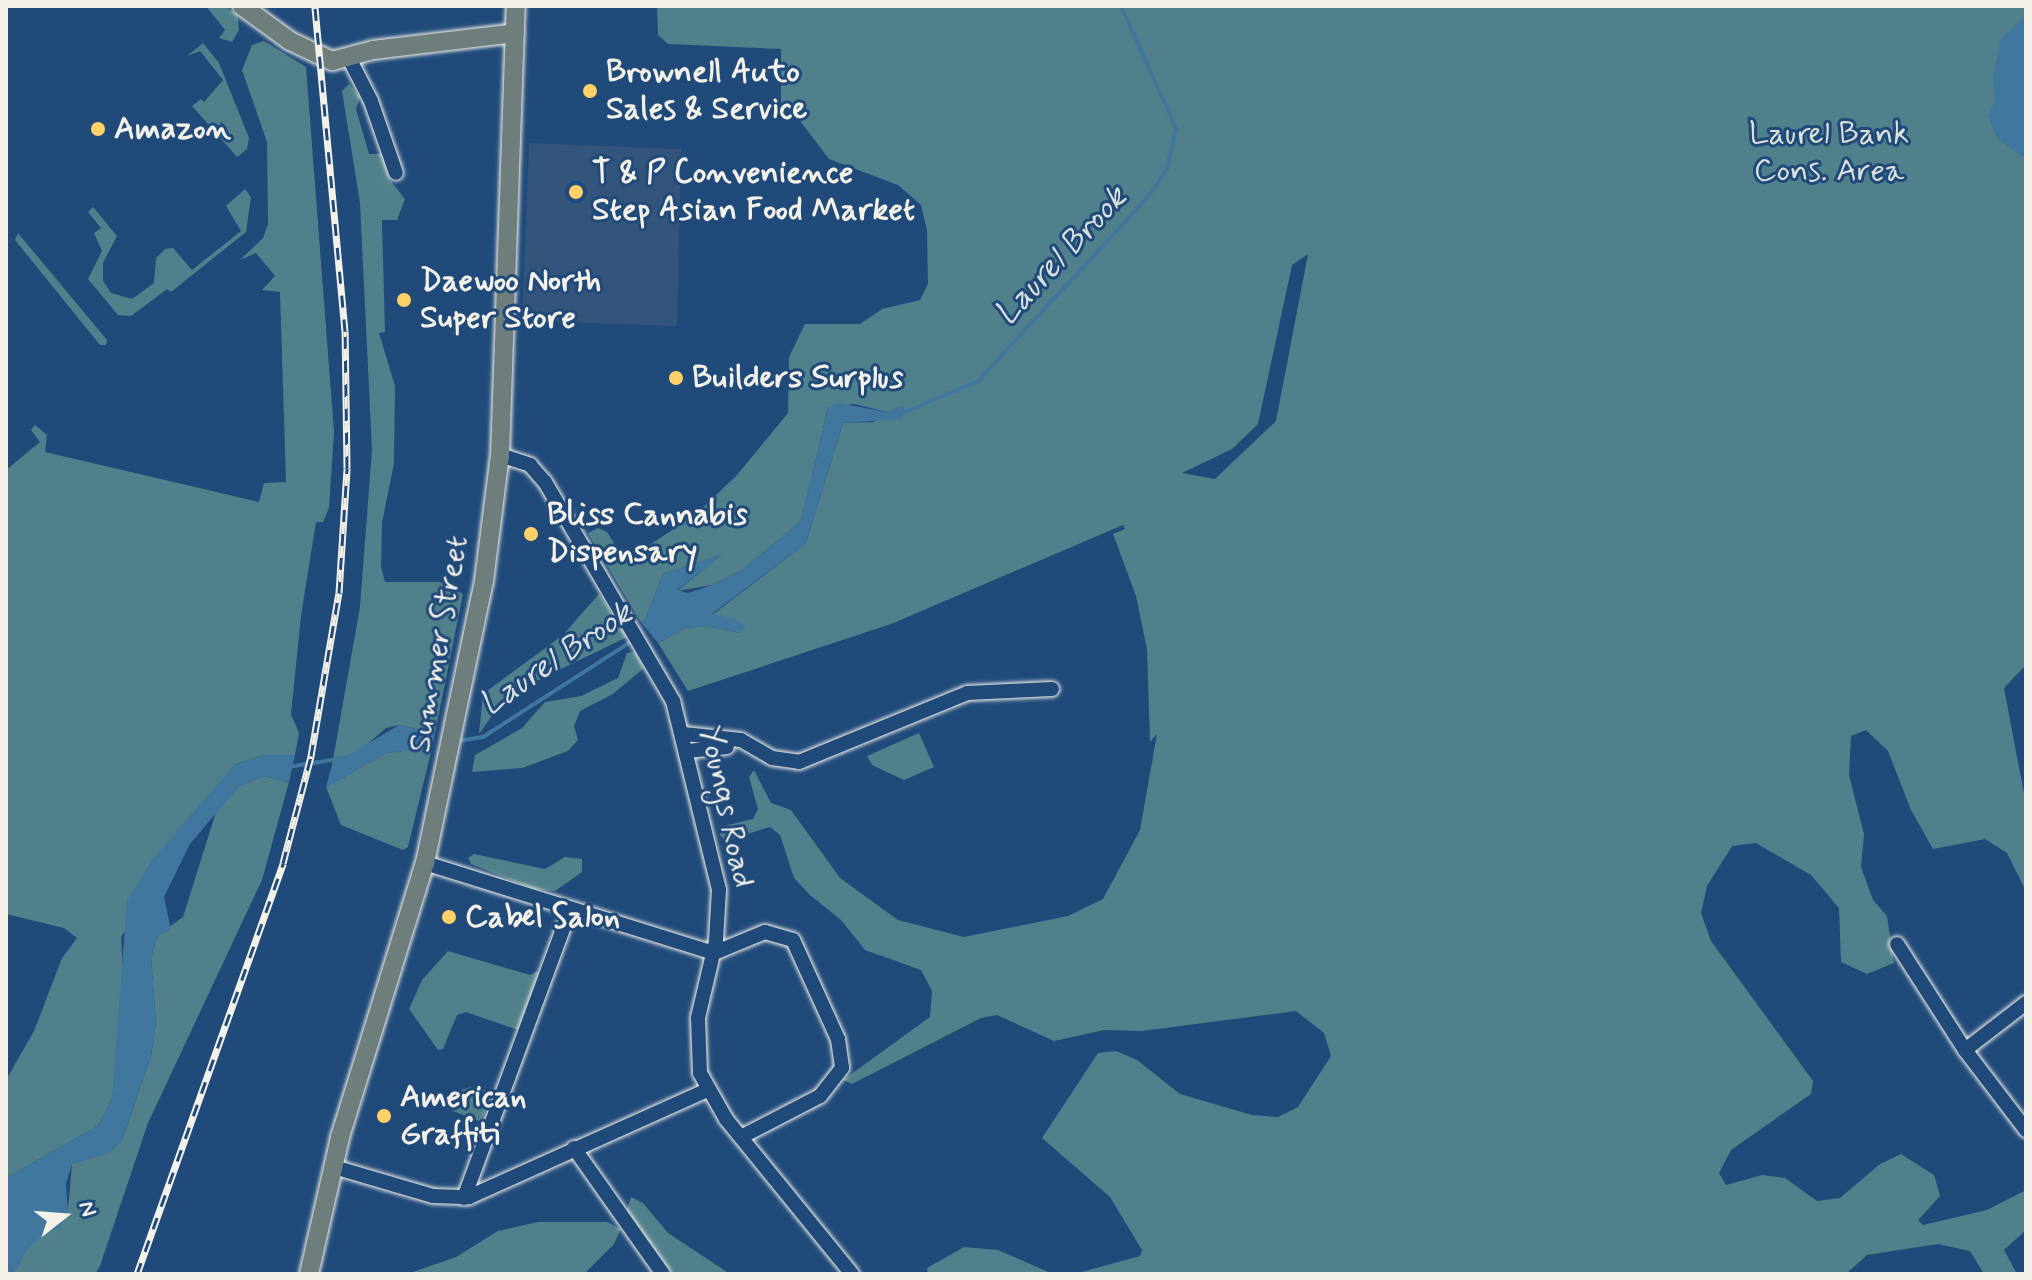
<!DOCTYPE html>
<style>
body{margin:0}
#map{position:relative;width:2032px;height:1280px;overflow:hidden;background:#1f4a7a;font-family:Mynerve,sans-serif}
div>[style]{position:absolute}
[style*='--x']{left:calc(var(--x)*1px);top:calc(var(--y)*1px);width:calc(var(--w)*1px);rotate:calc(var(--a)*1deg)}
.built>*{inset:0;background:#33557c}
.green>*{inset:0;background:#50808b}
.water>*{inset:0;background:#41769e}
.stream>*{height:4px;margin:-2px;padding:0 2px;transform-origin:2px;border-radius:2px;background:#41769e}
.roads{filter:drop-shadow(0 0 2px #f4f1e8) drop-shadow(0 0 2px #f4f1e8)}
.minor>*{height:14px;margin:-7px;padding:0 7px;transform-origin:7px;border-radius:7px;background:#1f4a7a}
.major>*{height:18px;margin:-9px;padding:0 9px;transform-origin:9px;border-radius:9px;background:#6d7e7c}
.rail>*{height:7px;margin-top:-3.5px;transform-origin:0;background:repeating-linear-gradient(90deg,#1f4a7a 0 12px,#f4f1e8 0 24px);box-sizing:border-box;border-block:2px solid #f4f1e8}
.dots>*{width:22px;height:22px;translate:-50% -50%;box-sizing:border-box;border:4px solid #1f4a7a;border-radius:50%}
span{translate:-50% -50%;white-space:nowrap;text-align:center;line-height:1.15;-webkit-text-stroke:6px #1f4a7a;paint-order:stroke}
.poi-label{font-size:32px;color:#f4f1e8;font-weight:700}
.left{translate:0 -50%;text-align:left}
.park-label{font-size:32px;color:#dbe0da}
.street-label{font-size:32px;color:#f4f1e8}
.water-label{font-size:34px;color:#d9dfdd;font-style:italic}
.frame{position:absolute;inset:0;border:8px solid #f4f1e8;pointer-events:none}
.north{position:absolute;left:24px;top:1176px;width:80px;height:80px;-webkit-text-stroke:6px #1f4a7a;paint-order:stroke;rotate:73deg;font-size:22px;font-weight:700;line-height:32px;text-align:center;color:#f4f1e8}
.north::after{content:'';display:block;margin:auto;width:28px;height:36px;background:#f4f1e8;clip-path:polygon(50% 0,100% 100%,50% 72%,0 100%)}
</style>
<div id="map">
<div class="built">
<div style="clip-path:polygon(529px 143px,681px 149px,677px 326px,522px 321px)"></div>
</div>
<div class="green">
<div style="clip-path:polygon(206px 6px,225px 6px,238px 16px,239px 30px,232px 42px,219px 38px,225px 30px)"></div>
<div style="clip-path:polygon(evenodd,657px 6px,2026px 6px,2026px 665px,2004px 688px,2026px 804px,2026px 891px,2007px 853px,1985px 839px,1933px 849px,1911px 810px,1888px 751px,1866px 730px,1851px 736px,1849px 775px,1864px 834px,1861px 867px,1873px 900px,1887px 916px,1894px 963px,1867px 974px,1841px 962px,1839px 908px,1811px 875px,1756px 843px,1732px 846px,1707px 886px,1701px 913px,1711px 941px,1813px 1081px,1811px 1094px,1731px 1150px,1719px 1173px,1726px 1185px,1762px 1175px,1785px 1178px,1817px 1201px,1840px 1198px,1880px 1164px,1901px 1154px,1934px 1175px,1940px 1196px,1918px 1220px,1923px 1225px,1987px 1210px,2026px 1190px,2026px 1230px,2004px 1250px,2017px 1274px,1984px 1274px,1970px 1251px,1938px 1244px,1867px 1255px,1846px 1274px,1074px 1274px,1140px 1256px,1142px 1250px,1110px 1197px,1042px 1138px,1098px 1053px,1116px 1051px,1137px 1060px,1180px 1094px,1252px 1115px,1278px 1117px,1298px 1107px,1331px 1056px,1324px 1033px,1296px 1011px,1142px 1031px,1104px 1030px,1054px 1041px,997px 1015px,981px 1018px,852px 1084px,843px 1080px,930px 1017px,932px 991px,921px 970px,865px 950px,841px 920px,810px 895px,794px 878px,780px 835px,770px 827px,725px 841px,720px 835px,719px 827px,753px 819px,758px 809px,749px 777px,754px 770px,771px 803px,791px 810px,840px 878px,898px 920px,964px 937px,1068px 916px,1103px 899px,1140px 830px,1157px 734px,1150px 742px,1147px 649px,1136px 596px,1113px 534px,1125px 529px,1123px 525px,891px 624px,688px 691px,658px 643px,686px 628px,707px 626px,740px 633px,736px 619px,712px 615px,806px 543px,843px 423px,873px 422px,904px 406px,887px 412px,854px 404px,828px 408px,801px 521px,742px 570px,712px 585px,677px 591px,721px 555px,663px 574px,645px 620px,640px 621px,588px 533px,598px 528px,607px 532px,625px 561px,695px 515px,737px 475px,788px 413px,789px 357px,805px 324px,860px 324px,882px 309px,920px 300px,928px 284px,927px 230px,921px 205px,898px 185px,829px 159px,794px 113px,781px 108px,781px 49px,668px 44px,658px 35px,657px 6px,1308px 254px,1276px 421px,1215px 479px,1182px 473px,1232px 449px,1258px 424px,1292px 265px,1308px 254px)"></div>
<div style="clip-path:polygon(264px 41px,306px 67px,334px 432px,329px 508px,323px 522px,316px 522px,301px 616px,291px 714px,299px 733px,295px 755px,264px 755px,234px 765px,209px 795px,121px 937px,124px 991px,118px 1060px,112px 1099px,98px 1126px,6px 1178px,6px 1080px,34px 1031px,62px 958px,77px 938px,64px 928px,6px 914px,6px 470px,40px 442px,31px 430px,35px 425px,47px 435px,45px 452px,259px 502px,264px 483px,286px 482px,280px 292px,262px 290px,275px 276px,256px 253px,240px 260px,263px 238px,268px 224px,267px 142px,242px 70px,252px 45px)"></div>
<div style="clip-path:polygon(203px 43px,219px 63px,249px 138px,247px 149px,237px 157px,192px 106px,201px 99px,204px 102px,223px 80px,200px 51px,187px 56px)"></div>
<div style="clip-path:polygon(349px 84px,360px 97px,356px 109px,369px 154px,382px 154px,390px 180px,405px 199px,397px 220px,382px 220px,385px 332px,379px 333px,395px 386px,394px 463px,382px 523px,381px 566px,385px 582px,440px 582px,463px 594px,435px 733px,399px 725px,386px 728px,357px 753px,332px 765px,360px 607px,372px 450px,360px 203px,342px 91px)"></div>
<div style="clip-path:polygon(245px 189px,251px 197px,246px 232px,171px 292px,167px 289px,131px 316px,118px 315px,88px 279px,102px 251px,94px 233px,101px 228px,88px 212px,93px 207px,117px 236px,103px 263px,103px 281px,111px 293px,132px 299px,154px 283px,156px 258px,165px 249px,173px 248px,192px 270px,241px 231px,226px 206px)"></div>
<div style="clip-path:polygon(18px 233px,107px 340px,106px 345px,100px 345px,15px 240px)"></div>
<div style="clip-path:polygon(599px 594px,627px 637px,520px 689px,504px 699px,479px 734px,483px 694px,563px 635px)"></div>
<div style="clip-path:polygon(635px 652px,644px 668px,613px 694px,580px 711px,574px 726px,578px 740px,568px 751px,522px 768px,472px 772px,475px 755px,522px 728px,545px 702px,581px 696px,618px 678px,627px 653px)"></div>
<div style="clip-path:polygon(919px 733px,934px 767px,904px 780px,872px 765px,867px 756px)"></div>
<div style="clip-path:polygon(432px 748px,408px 847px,403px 850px,341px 825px,326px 787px,386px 753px)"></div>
<div style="clip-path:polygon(264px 776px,289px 782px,262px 880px,148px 1123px,100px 1266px,95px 1274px,11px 1274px,25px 1251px,68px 1210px,72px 1164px,110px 1152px,122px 1140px,151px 1056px,156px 1023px,151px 957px,158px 935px,183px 917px,216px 812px,239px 786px)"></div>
<div style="clip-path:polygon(474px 854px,545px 869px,565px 857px,582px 859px,582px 872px,555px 891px,534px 889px,471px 864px,468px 858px)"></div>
<div style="clip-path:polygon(448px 951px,530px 975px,537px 971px,541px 976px,518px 1030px,466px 1012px,457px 1015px,443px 1049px,438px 1050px,409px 1009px,422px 980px)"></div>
<div style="clip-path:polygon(470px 1087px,493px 1092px,481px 1122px,430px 1102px)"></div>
<div style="clip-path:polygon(631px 1197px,643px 1203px,668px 1233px,730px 1274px,673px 1274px,626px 1212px)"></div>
<div style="clip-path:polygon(538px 1222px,607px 1222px,621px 1229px,614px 1244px,584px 1274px,407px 1274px,456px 1257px,498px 1231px)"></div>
<div style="clip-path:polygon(964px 1247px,998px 1250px,1053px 1274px,928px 1274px,927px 1268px)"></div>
</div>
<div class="water">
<div style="clip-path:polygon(2026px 16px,2026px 156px,2022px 157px,1997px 138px,1988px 116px,1995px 101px,1993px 78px,2001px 38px)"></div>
<div style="clip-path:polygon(838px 403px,887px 412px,904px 406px,903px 419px,843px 423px,806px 543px,712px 614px,736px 619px,746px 627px,740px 633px,707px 626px,686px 628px,658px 643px,640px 621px,645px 620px,663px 574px,723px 554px,677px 590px,688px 593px,712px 585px,742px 570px,801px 521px,828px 408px)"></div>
<div style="clip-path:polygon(399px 725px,435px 733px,432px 748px,386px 753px,326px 787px,332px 765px)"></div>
<div style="clip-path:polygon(264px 755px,295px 755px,289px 782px,264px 776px,239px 786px,190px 844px,164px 897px,171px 930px,158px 935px,151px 957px,156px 1023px,151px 1056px,122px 1140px,110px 1152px,72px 1164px,66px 1184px,68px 1210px,60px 1227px,45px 1233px,25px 1251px,18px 1269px,6px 1274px,6px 1178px,98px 1126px,112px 1099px,127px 901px,151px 861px,234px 765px)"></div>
</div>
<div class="stream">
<div style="--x:900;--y:414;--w:85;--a:-22.9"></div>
<div style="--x:978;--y:381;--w:251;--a:-47.3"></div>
<div style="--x:1148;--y:197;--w:34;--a:-56"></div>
<div style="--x:1167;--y:169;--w:42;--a:-77.6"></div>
<div style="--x:1176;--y:128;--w:134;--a:-114.3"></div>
<div style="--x:458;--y:741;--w:25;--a:-9"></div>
<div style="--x:483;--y:737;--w:177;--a:-32.8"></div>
<div style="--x:288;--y:767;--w:64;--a:-9"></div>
</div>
<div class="roads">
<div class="minor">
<div style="--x:349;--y:58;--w:48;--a:62.9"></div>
<div style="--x:371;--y:101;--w:76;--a:70.9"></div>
<div style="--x:500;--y:455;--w:32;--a:18"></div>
<div style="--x:530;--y:465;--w:23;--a:49"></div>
<div style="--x:545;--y:482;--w:254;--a:59.7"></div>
<div style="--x:673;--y:701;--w:195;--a:76.3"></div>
<div style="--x:719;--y:890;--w:51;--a:93.4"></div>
<div style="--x:716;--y:941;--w:79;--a:103.2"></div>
<div style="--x:698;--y:1018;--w:55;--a:87.9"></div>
<div style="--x:700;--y:1073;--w:53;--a:60.5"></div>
<div style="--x:726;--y:1119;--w:200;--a:50.9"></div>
<div style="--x:684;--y:734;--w:57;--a:6"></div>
<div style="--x:741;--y:740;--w:36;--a:30"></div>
<div style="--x:772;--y:758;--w:27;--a:8"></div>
<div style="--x:799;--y:762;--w:182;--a:-22.3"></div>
<div style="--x:967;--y:693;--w:85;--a:-2.7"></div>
<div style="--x:687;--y:751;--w:40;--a:-5.7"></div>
<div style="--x:425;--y:863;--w:303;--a:17.3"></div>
<div style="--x:714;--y:953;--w:55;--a:-22.4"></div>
<div style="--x:765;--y:932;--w:29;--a:16"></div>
<div style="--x:793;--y:940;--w:109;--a:65.6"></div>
<div style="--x:838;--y:1039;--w:29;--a:82"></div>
<div style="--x:842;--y:1068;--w:36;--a:128"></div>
<div style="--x:820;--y:1096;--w:89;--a:152.6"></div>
<div style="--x:1897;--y:944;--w:126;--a:57.3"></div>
<div style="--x:1965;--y:1050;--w:101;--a:52.7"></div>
<div style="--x:1965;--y:1050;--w:77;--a:-37.6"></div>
<div style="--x:574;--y:1148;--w:154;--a:54.8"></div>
<div style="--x:334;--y:1167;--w:103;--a:16.3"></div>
<div style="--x:433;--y:1196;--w:36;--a:2"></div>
<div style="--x:469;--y:1197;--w:261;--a:-24.2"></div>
<div style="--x:464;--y:1198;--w:305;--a:-69.8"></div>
</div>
<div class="major">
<div style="--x:242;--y:6;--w:59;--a:36.1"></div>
<div style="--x:290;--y:41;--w:47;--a:25.5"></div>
<div style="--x:332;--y:61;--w:42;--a:-15"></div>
<div style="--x:373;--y:50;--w:143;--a:-6.8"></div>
<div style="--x:309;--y:1274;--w:140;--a:-77.2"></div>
<div style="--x:340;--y:1137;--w:287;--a:-72.8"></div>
<div style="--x:425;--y:863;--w:288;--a:-78.2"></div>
<div style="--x:484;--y:581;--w:127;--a:-82.8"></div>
<div style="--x:500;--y:455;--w:449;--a:-88"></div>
</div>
</div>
<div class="rail">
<div style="--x:137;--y:1274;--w:436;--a:-70.4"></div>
<div style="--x:283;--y:863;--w:111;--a:-75.3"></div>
<div style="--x:311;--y:756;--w:165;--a:-80.3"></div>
<div style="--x:339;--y:593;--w:125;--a:-86.3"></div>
<div style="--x:347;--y:468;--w:137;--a:-90.8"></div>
<div style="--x:345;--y:331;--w:326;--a:-95.3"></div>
</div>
<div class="dots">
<div style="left:590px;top:91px;background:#ffd166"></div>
<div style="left:98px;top:129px;background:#ffd166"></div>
<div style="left:576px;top:192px;background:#ffd166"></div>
<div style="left:404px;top:300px;background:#ffd166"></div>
<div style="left:676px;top:378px;background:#ffd166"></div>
<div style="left:531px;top:534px;background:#ffd166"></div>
<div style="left:449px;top:917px;background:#ffd166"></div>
<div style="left:384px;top:1116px;background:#ffd166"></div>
</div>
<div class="poi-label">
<span class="left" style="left:606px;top:91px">Brownell Auto<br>Sales &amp; Service</span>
<span class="left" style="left:114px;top:129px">Amazon</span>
<span class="left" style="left:592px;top:192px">T &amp; P Convenience<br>Step Asian Food Market</span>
<span class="left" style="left:420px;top:300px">Daewoo North<br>Super Store</span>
<span class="left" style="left:692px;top:378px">Builders Surplus</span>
<span class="left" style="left:547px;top:534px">Bliss Cannabis<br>Dispensary</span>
<span class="left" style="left:465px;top:917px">Cabel Salon</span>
<span class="left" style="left:400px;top:1116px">American<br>Graffiti</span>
</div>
<div class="park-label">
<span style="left:1829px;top:153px">Laurel Bank<br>Cons. Area</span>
</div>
<div class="street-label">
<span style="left:439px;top:644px;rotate:-80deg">Summer Street</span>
<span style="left:726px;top:807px;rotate:78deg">Youngs Road</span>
</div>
<div class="water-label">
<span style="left:1061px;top:256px;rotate:-47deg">Laurel Brook</span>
<span style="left:556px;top:659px;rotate:-34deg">Laurel Brook</span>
</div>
<div class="frame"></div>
<div class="north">N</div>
</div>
